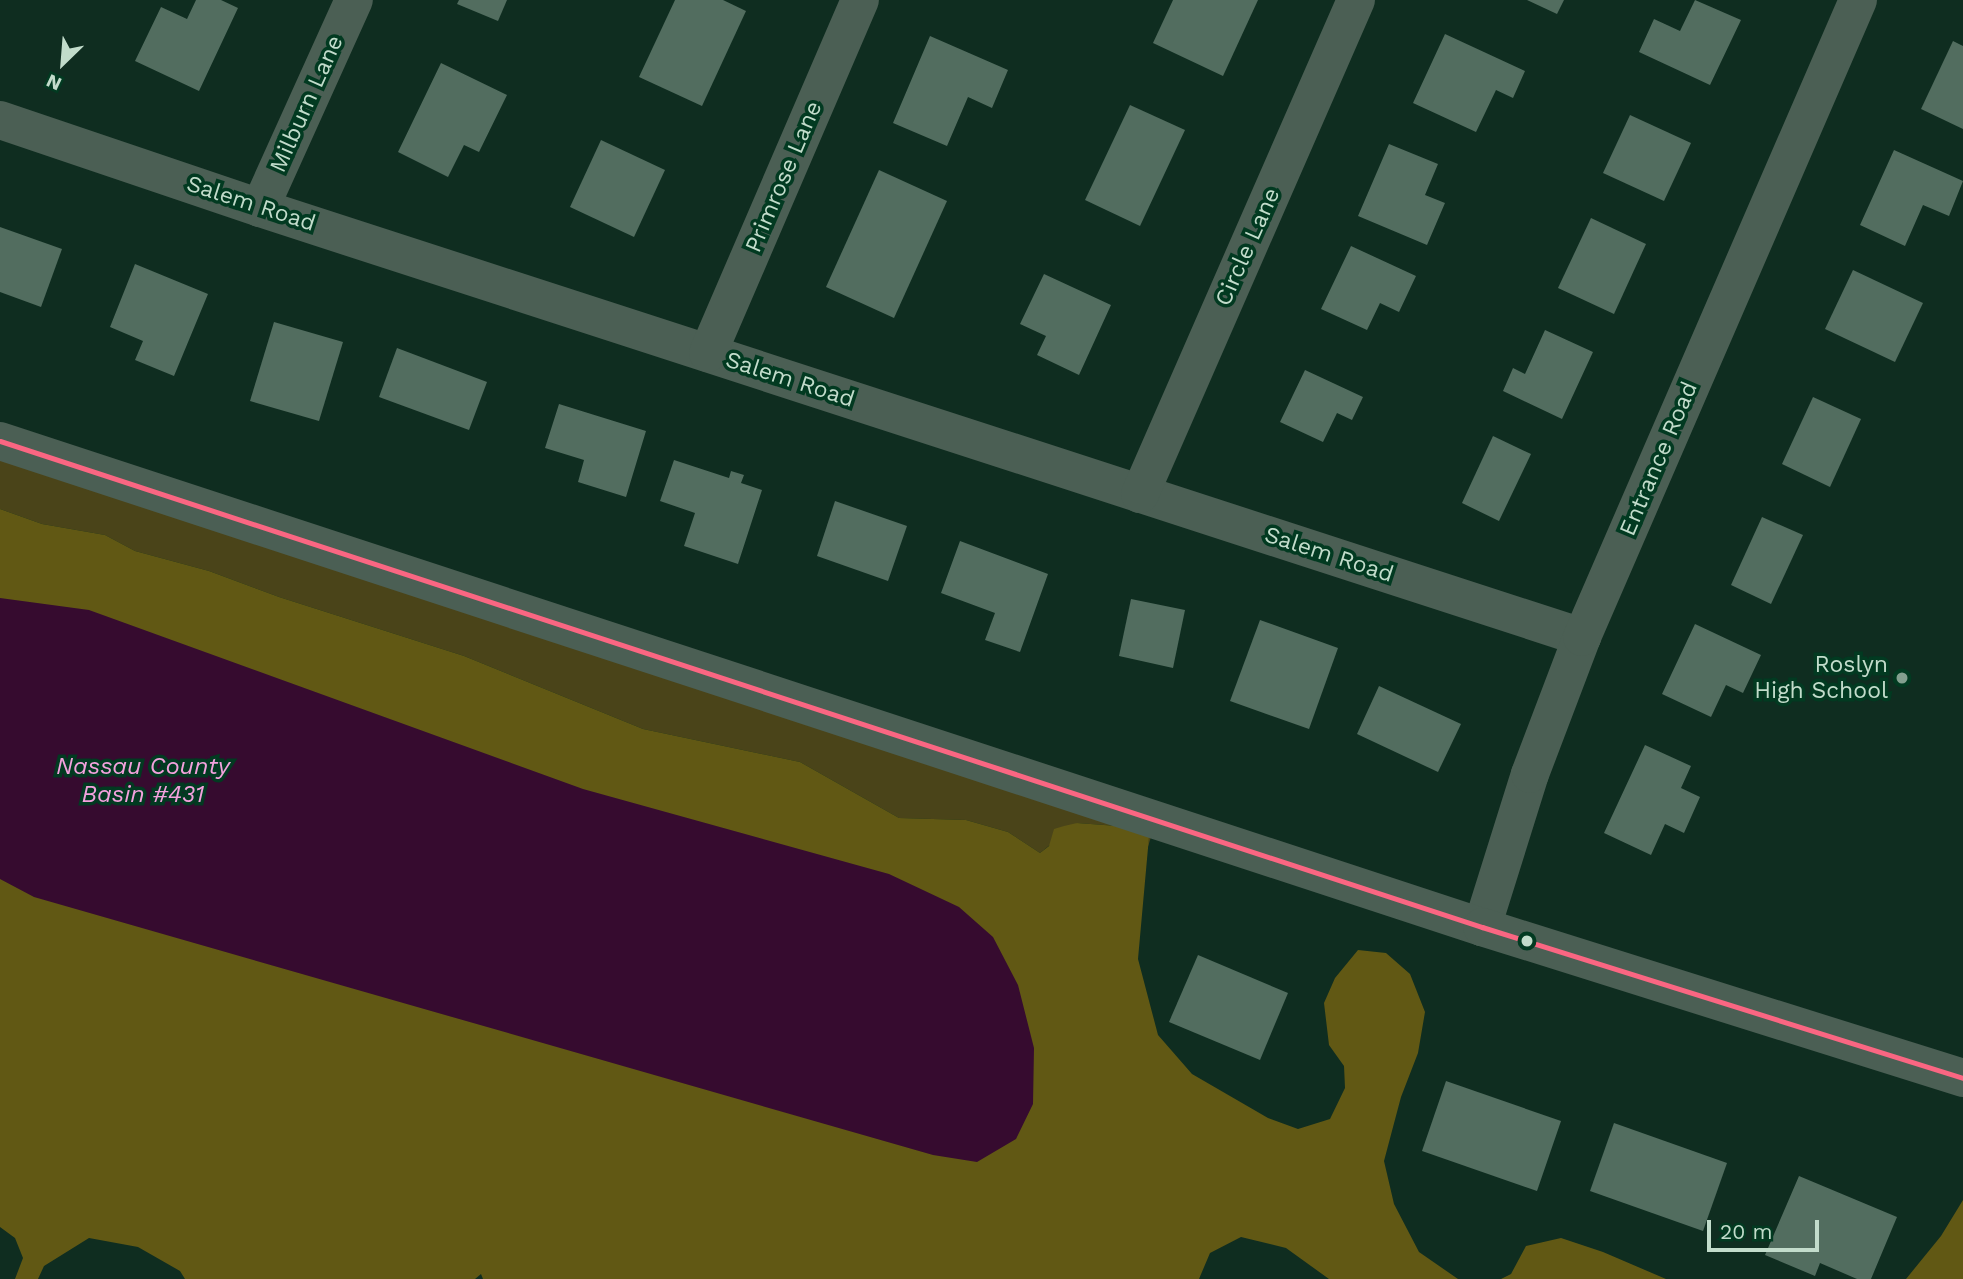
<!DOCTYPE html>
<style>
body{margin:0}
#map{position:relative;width:1963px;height:1279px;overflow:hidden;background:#0f2d20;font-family:"Work Sans",sans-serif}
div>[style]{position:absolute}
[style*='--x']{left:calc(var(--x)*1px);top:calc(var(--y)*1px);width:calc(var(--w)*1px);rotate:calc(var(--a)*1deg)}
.green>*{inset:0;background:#4a4419}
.forest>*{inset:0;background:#615814}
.water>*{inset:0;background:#360b2f}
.building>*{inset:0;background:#526d5f}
.minor>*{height:38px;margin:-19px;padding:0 19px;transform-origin:19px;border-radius:19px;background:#4b5f54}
.tertiary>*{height:38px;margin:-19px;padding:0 19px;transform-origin:19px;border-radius:19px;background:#4b5f54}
.bus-1>*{height:5px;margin:-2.5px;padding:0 2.5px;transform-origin:2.5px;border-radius:2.5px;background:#fa6682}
.dots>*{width:19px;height:19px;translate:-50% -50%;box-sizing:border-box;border:4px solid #023a21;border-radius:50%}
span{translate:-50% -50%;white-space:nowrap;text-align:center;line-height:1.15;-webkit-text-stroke:7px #023a21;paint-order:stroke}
.street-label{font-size:23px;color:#c2dccb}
.poi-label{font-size:23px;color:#c2dccb}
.right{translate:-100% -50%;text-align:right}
.water-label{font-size:24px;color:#f3a1dd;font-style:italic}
.north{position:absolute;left:28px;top:28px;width:70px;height:70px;-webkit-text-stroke:5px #023a21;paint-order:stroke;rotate:205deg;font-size:19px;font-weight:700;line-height:28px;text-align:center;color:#c2dccb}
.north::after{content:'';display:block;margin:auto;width:24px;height:32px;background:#c2dccb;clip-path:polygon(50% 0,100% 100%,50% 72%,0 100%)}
.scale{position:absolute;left:1707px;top:1220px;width:112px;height:32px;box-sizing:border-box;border:4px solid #c2dccb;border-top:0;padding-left:9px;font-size:21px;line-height:24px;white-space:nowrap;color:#c2dccb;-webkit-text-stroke:5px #023a21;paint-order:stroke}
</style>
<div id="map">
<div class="green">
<div style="clip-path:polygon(0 440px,1155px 824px,1147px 850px,1149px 837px,1131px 827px,1077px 823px,1040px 853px,1008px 832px,966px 820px,899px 818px,800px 762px,643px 729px,464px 656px,279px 597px,209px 571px,135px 551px,105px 535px,42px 524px,0 509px)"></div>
</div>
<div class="forest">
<div style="clip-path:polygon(0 509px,42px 524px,105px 535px,135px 551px,209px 571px,279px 597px,464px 656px,643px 729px,800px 762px,899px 818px,966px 820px,1008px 832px,1040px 853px,1049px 846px,1054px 829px,1064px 826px,1077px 823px,1131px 827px,1149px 837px,1138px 959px,1158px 1035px,1192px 1074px,1268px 1118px,1298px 1129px,1330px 1119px,1345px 1088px,1344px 1066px,1329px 1045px,1324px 1003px,1335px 978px,1358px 950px,1386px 953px,1410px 974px,1425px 1012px,1418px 1053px,1401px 1097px,1384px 1161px,1394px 1204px,1419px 1252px,1458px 1279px,1329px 1279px,1286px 1248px,1241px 1237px,1210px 1253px,1199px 1279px,483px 1279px,481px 1274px,475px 1279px,185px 1279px,180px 1271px,138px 1247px,89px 1238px,44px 1266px,38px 1279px,15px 1279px,23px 1258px,15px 1238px,0 1227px)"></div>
<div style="clip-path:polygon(1963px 1200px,1963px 1279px,1906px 1279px,1941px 1236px)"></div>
<div style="clip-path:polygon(1561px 1238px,1603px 1252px,1666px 1279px,1501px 1279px,1511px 1274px,1526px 1246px)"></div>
</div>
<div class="water">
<div style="clip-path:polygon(0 598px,89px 610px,583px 789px,889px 874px,959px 907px,993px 937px,1018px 985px,1034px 1048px,1033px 1104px,1016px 1139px,977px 1162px,933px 1155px,34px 897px,0 879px)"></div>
</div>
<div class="building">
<div style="clip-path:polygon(196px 0,221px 0,238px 8px,199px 91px,135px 61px,161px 7px,187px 19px)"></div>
<div style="clip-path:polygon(459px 0,507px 0,498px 21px,457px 4px)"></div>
<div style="clip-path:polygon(675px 0,723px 0,746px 11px,702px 106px,639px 77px)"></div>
<div style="clip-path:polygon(1173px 0,1258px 0,1223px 76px,1153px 43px)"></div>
<div style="clip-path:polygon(1527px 0,1564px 0,1557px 14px)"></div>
<div style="clip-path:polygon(1695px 0,1741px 20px,1710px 85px,1639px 52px,1654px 19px,1680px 31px)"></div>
<div style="clip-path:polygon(1445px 34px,1525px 71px,1513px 98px,1496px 90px,1476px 132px,1413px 103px)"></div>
<div style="clip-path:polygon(930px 36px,1008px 70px,992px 108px,968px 97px,947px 146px,893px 123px)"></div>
<div style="clip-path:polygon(1953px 41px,1963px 46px,1963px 129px,1921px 109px)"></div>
<div style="clip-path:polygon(441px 63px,507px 95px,479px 152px,464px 145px,448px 177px,398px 152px)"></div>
<div style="clip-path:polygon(1130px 105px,1185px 130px,1140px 226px,1085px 200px)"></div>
<div style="clip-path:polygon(1630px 115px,1691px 143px,1664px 201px,1603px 173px)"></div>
<div style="clip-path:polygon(601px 140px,665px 170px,634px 237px,570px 207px)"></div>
<div style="clip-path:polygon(1389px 144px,1438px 164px,1425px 195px,1445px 203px,1427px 245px,1358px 216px)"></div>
<div style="clip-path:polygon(1894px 150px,1963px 181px,1949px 216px,1923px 205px,1905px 246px,1860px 225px)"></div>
<div style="clip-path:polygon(879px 170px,947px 201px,894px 318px,826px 287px)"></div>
<div style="clip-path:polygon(1591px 218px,1646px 244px,1614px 314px,1558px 288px)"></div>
<div style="clip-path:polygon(0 227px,62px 249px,41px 307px,0 292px)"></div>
<div style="clip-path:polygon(1351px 246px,1416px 276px,1399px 312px,1380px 303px,1367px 330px,1321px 309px)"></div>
<div style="clip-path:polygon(135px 264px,208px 294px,174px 376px,135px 360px,143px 341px,110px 327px)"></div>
<div style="clip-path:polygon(1853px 270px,1923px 303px,1895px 362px,1825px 329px)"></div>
<div style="clip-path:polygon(1044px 274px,1111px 305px,1079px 375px,1037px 355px,1046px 336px,1020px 324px)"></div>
<div style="clip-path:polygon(274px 322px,343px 342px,319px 421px,250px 401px)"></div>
<div style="clip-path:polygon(1545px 330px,1593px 352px,1562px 419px,1503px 391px,1513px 368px,1525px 374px)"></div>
<div style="clip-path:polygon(397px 348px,487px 382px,469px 430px,379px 397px)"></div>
<div style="clip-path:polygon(1305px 370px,1363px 397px,1352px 420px,1337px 413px,1323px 442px,1280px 422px)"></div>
<div style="clip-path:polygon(1813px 397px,1861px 419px,1830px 487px,1782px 464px)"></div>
<div style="clip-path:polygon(559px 404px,646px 431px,626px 497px,578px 482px,584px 460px,545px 448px)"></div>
<div style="clip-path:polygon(1493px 436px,1531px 454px,1499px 521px,1462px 503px)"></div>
<div style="clip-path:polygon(674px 460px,729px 478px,731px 471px,744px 475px,741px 483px,762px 490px,738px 564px,684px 546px,695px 513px,660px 501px)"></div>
<div style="clip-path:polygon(835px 501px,907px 526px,888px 581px,817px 556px)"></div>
<div style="clip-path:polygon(1762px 517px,1803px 535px,1771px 604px,1731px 585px)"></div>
<div style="clip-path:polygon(960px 541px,1048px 574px,1020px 652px,985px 640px,995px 613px,941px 593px)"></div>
<div style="clip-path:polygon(1131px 599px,1185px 610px,1173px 668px,1119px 656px)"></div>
<div style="clip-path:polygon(1260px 620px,1338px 648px,1309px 729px,1230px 701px)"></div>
<div style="clip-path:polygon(1695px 624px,1761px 655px,1743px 693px,1726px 685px,1711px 717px,1662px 694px)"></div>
<div style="clip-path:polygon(1379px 686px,1461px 724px,1438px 772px,1357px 734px)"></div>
<div style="clip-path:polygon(1645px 745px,1691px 766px,1681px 788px,1700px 797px,1684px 833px,1665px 824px,1651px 855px,1604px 833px)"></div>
<div style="clip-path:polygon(1198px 955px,1288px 993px,1260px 1060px,1169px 1022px)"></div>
<div style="clip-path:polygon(1446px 1081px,1561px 1121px,1537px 1191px,1422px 1151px)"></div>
<div style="clip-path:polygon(1614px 1123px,1727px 1163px,1703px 1231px,1590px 1191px)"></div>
<div style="clip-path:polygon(1799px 1176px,1897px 1217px,1871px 1279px,1857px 1279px,1820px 1263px,1815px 1276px,1765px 1255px)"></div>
</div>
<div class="minor">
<div style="--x:0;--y:120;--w:274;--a:18.7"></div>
<div style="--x:260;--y:208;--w:1390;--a:17.98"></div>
<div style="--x:260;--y:208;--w:228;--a:-65.7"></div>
<div style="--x:708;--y:353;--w:384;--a:-66.7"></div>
<div style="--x:1140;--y:494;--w:539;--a:-66.38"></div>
<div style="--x:1482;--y:927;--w:160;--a:-72.6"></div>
<div style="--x:1530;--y:774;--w:147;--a:-69.2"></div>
<div style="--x:1582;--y:637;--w:694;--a:-66.57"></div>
</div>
<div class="tertiary">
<div style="--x:0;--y:441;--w:1560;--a:18.16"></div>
<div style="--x:1482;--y:927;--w:504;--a:17.43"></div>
</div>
<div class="bus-1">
<div style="--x:0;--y:441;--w:1560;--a:18.16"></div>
<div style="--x:1482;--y:927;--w:504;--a:17.43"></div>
</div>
<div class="dots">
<div style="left:1902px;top:678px;background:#839f8f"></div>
<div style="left:1527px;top:941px;background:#c2dccb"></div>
</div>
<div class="street-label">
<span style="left:307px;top:104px;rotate:-66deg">Milburn Lane</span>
<span style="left:784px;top:177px;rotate:-67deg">Primrose Lane</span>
<span style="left:251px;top:204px;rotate:18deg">Salem Road</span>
<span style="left:1248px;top:247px;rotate:-66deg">Circle Lane</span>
<span style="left:790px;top:380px;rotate:18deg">Salem Road</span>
<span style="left:1659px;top:459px;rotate:-67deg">Entrance Road</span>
<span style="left:1329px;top:555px;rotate:18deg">Salem Road</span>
</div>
<div class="poi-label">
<span class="right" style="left:1888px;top:678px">Roslyn<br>High School</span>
</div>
<div class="water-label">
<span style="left:143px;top:781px">Nassau County<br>Basin #431</span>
</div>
<div class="north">N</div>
<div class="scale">20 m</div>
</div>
